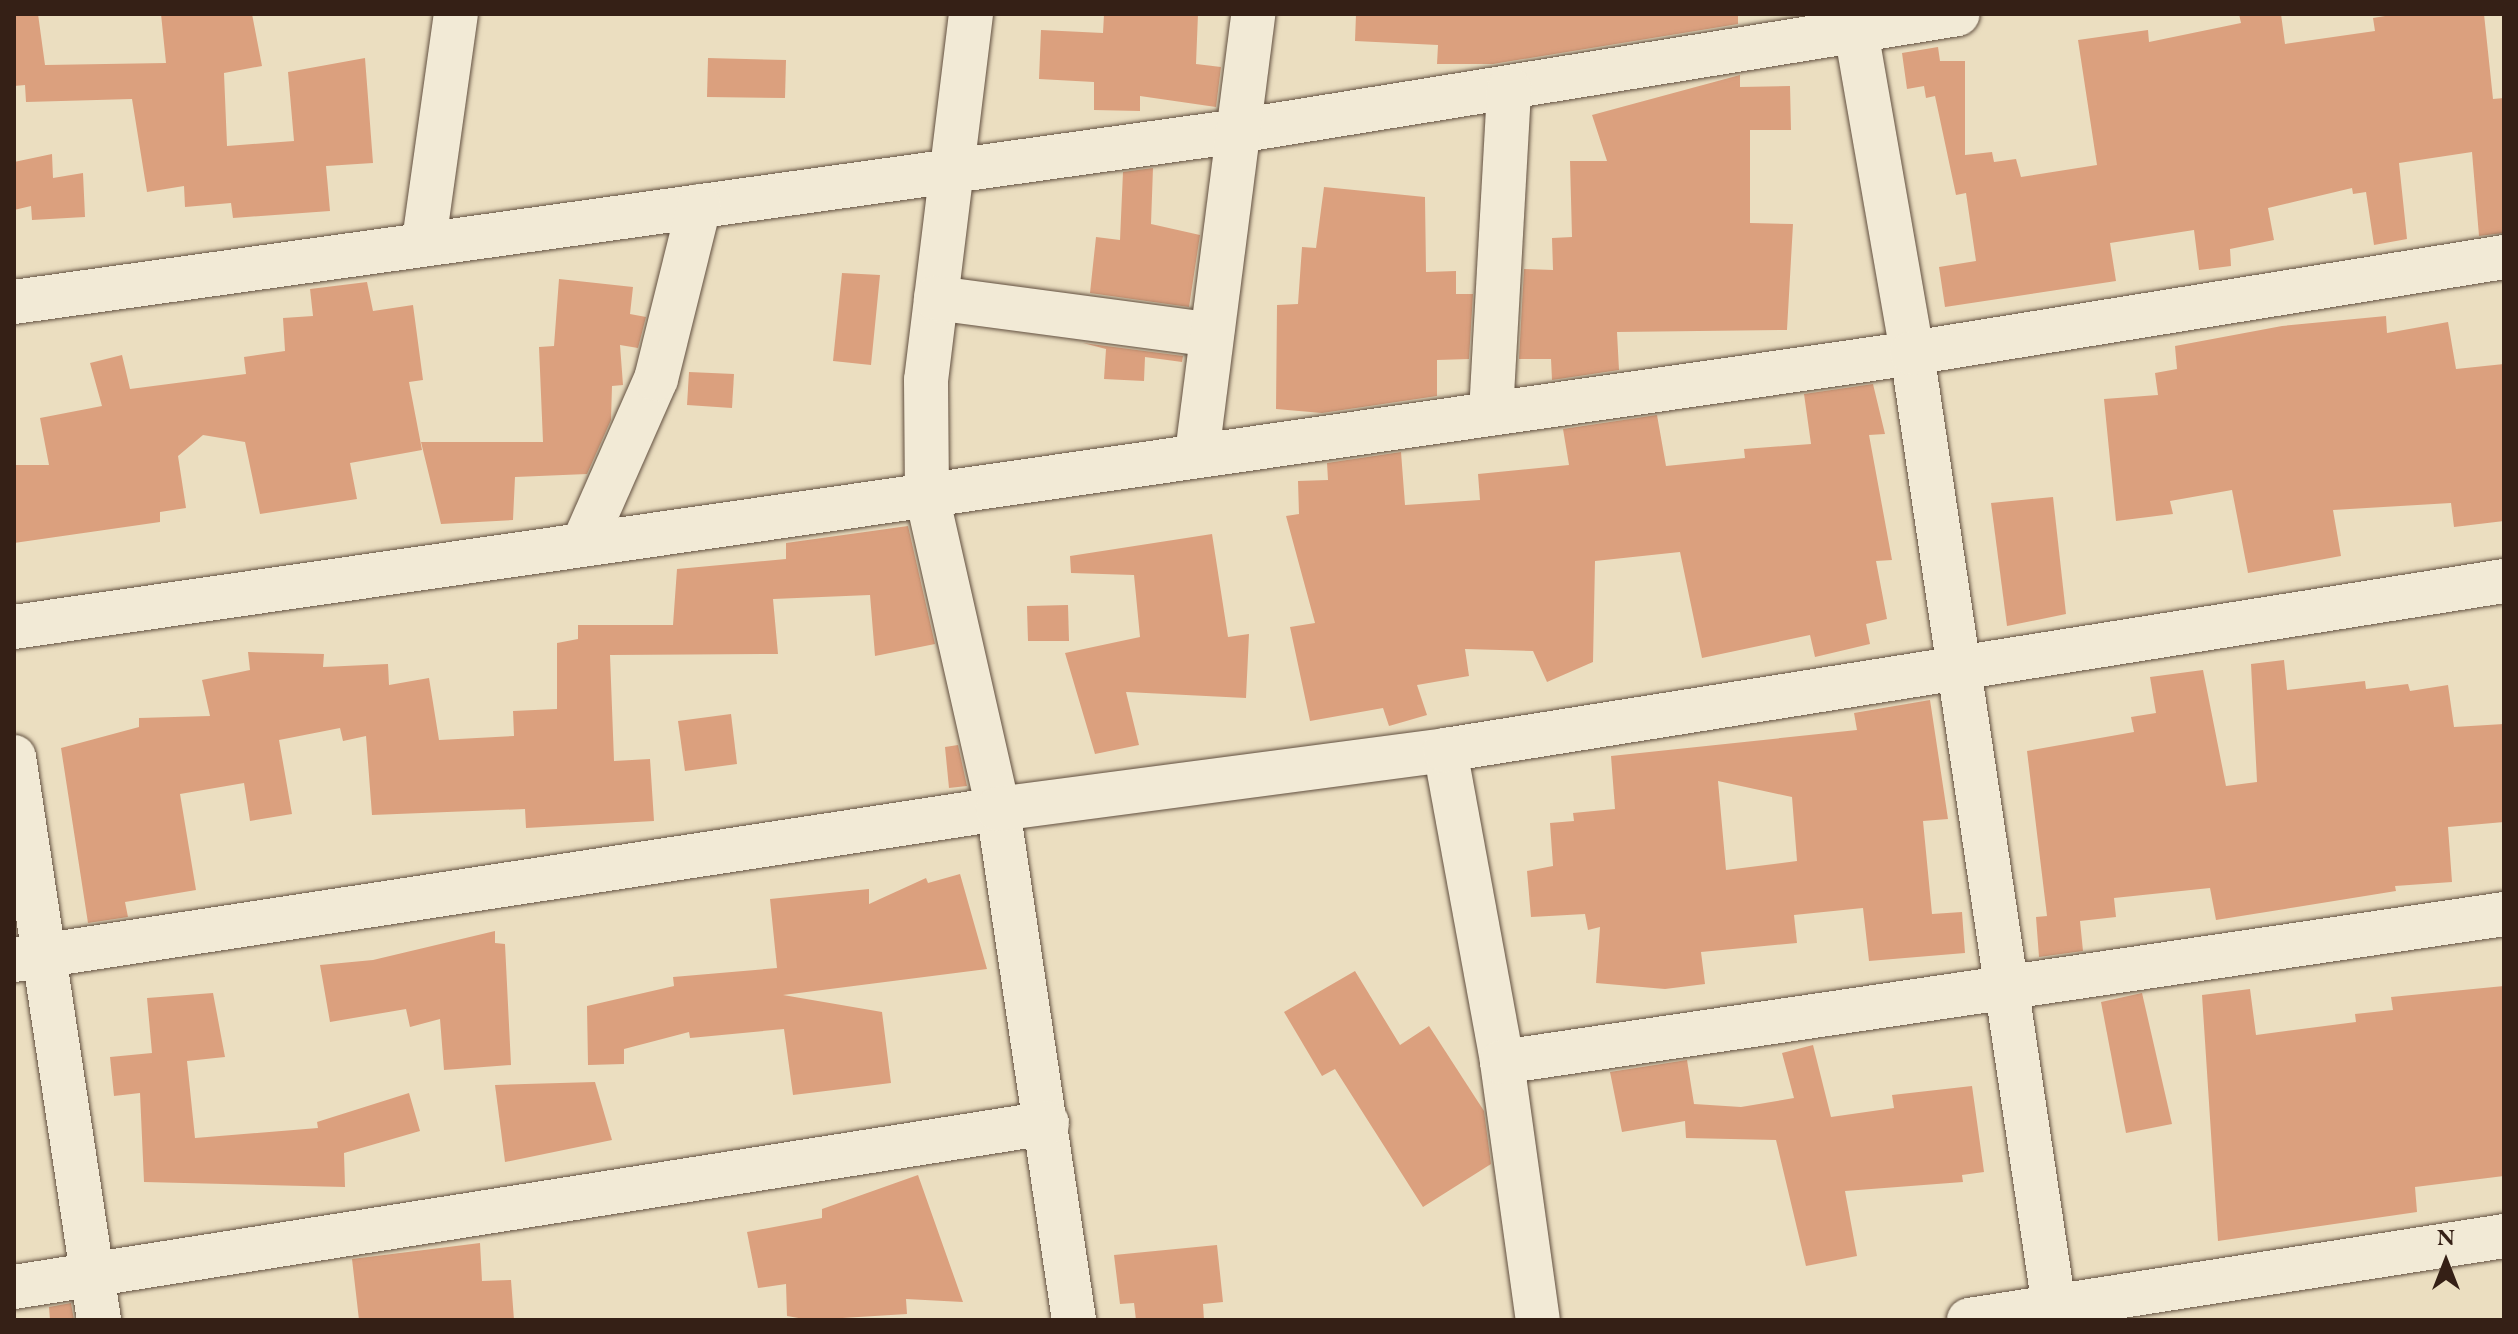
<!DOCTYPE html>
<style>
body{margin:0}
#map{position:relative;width:2518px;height:1334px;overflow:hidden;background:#ebdec0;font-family:"EB Garamond",serif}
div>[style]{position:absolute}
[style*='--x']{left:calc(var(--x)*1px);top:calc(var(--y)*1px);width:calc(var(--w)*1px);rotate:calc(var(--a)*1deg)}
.building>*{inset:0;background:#dba07e}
.roads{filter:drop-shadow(0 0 2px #625040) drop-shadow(0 0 2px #625040)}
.minor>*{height:44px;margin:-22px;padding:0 22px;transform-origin:22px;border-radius:22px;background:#f2ead6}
span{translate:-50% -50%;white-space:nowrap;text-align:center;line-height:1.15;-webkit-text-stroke:7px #f2ead6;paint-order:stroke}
.frame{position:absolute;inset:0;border:16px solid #352016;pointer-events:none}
.north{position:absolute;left:2406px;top:1222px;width:80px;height:80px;-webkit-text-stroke:6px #f2ead6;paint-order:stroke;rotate:0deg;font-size:22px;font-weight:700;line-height:32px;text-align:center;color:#352016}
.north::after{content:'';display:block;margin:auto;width:28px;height:36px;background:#352016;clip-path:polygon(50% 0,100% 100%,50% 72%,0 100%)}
</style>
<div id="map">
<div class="building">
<div style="clip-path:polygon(14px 14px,38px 14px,45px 65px,166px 63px,161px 14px,252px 14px,262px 66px,224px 73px,227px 146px,294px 141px,288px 72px,365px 58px,373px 163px,326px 166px,330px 211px,233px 218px,231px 203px,185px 207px,184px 186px,147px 192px,132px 99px,26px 102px,25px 85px,14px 86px)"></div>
<div style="clip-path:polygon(1104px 14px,1198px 14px,1196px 64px,1221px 67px,1216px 107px,1140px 96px,1140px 111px,1094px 110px,1094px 82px,1039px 79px,1041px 30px,1103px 33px)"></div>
<div style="clip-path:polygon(1356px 14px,1738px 14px,1738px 24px,1493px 64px,1437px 64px,1438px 45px,1355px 41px)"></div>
<div style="clip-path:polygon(2239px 14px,2281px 14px,2285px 44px,2375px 31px,2373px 18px,2397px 14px,2484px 14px,2493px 99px,2504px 98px,2504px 233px,2479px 236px,2472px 152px,2399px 163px,2407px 239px,2374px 245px,2366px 192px,2353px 194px,2352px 188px,2268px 208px,2274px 240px,2230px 249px,2231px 266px,2199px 270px,2194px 230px,2110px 243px,2116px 281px,1945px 307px,1939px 267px,1976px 261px,1966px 193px,1956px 195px,1935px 96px,1926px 98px,1924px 86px,1907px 89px,1902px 53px,1938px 47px,1940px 61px,1965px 61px,1965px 155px,1992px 152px,1994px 162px,2016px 159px,2021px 177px,2097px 165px,2078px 40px,2148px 30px,2149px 42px,2241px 23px)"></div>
<div style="clip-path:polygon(708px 58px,786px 60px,785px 98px,707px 97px)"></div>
<div style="clip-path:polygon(1740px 75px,1740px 87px,1790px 86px,1791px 130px,1750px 130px,1750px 223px,1793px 224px,1787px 330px,1617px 332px,1619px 370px,1552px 380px,1551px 359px,1519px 359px,1524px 269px,1553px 270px,1552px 238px,1572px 237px,1570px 161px,1607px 161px,1592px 115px)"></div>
<div style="clip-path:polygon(52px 154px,53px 178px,83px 173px,85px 217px,32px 220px,31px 206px,14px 210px,14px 162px)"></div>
<div style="clip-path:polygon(1153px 168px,1151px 224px,1200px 235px,1189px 307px,1090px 293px,1096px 237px,1120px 240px,1123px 172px)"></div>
<div style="clip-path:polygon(1324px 187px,1425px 197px,1426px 272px,1456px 271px,1456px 294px,1473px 294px,1469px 359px,1437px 360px,1437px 396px,1322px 413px,1276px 409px,1277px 305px,1298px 304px,1302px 247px,1316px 248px)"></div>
<div style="clip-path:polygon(842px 273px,880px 275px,871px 365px,833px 361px)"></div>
<div style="clip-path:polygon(559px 279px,633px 287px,630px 314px,646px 317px,638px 348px,620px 345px,623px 385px,612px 386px,611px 420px,587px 474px,515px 477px,513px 520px,441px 524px,421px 442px,543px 442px,539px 347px,554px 346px)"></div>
<div style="clip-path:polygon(367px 282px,373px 311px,413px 305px,423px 380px,409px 382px,422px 450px,350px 463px,357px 499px,260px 514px,245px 442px,203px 435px,178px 456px,186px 508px,160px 512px,160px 522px,14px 543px,14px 465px,49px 465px,40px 418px,102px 406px,90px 363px,122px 355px,130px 389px,246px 374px,244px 357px,285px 351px,283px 318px,313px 316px,310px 289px)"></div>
<div style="clip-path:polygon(2386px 316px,2387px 333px,2448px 322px,2456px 369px,2504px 364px,2504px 521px,2454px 527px,2451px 503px,2333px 510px,2341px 556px,2248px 573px,2232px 490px,2170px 501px,2173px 514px,2116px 521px,2104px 399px,2158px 395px,2155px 373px,2177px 369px,2175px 346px,2282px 326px)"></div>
<div style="clip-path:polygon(1083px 343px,1183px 356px,1182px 362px,1145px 357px,1144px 381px,1104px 379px,1106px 349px)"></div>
<div style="clip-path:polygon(689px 372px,734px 374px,732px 408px,687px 405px)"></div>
<div style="clip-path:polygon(1873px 384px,1885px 434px,1869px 435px,1892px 560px,1876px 561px,1887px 619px,1866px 624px,1870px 644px,1815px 657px,1810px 635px,1702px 658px,1680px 552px,1595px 561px,1593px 662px,1547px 682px,1533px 651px,1465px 649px,1469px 676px,1417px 685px,1427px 715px,1389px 726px,1383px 708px,1310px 721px,1290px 627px,1315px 623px,1286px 516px,1299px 514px,1298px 481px,1328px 480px,1327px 463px,1401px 452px,1405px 505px,1480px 500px,1478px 474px,1569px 465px,1563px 429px,1657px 415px,1666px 466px,1745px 458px,1744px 449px,1811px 444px,1804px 394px)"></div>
<div style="clip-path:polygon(2053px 497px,2066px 614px,2007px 626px,1991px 503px)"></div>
<div style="clip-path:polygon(908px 526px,935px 644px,875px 656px,870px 595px,773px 599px,778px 654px,610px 655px,614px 761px,650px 759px,654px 821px,526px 828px,525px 809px,372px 815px,366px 736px,343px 741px,340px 728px,279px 740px,292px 814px,250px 821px,244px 783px,180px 794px,196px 890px,125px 902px,128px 917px,88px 923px,61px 748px,139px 727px,139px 718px,210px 716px,202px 680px,250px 670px,248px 652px,324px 654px,323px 667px,388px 664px,389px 685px,429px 678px,439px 740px,514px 736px,513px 711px,557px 709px,557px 643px,578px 639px,578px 625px,673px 625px,677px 569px,786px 559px,786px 543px)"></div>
<div style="clip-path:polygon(1212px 534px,1228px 637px,1249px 634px,1246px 698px,1126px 692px,1139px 745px,1095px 754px,1065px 653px,1140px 637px,1134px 575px,1071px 573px,1070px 556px)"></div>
<div style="clip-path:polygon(1068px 605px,1069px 641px,1028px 641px,1027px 606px)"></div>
<div style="clip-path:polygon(2284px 660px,2287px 690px,2365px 681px,2366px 689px,2408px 684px,2410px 691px,2448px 685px,2454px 727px,2504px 724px,2504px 822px,2448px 827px,2452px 882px,2395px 886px,2396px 891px,2216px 920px,2210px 888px,2114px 898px,2116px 917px,2080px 921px,2083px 951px,2039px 957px,2036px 917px,2047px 916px,2027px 751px,2134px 732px,2131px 717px,2156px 713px,2150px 677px,2203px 670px,2226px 786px,2257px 782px,2251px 664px)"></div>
<div style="clip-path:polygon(evenodd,1930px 700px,1948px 819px,1923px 821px,1932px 914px,1962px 912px,1965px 953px,1869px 961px,1863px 908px,1794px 915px,1797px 943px,1701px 952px,1705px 984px,1665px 989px,1596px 983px,1600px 927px,1588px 930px,1585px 914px,1531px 917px,1527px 871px,1553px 866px,1550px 823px,1574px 821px,1573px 813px,1615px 809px,1611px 756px,1857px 730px,1854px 713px,1930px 700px,1718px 781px,1792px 797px,1797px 861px,1726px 870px,1718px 781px)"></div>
<div style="clip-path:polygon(731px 714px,737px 764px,685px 771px,678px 721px)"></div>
<div style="clip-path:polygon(958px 745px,967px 786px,949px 788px,945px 747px)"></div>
<div style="clip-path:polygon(960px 874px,987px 969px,783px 995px,882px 1012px,891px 1083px,793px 1095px,784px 1029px,690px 1038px,689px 1032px,624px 1049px,624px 1064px,588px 1065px,587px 1006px,674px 986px,673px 977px,777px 968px,770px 899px,869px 889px,869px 904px,926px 878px,928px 883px)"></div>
<div style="clip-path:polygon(495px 931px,495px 943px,505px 944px,511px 1065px,444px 1070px,440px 1019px,410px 1027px,406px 1009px,330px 1022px,320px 965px,373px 960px)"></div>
<div style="clip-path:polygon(1355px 971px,1400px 1045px,1429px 1026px,1484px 1111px,1491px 1164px,1423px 1207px,1335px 1069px,1322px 1076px,1284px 1012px)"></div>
<div style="clip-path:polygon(2504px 986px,2504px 1176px,2415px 1187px,2417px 1212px,2218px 1241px,2202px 995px,2250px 989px,2256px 1035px,2356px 1022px,2355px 1014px,2393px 1010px,2391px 997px)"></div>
<div style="clip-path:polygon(213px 993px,225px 1057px,187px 1061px,195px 1138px,318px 1128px,317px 1122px,409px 1093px,420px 1131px,344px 1153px,345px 1187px,144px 1182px,140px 1093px,114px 1096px,110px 1057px,152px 1053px,147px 998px)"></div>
<div style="clip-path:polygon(2142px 993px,2172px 1124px,2126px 1133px,2101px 1002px)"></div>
<div style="clip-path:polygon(1813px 1045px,1831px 1117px,1894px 1108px,1892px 1095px,1972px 1086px,1984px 1172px,1962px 1175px,1963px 1182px,1845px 1191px,1857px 1256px,1806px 1266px,1776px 1140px,1686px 1138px,1685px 1121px,1622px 1132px,1610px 1072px,1687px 1060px,1694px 1104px,1741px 1107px,1794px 1098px,1782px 1053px)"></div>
<div style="clip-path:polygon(595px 1082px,612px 1140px,505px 1162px,495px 1085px)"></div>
<div style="clip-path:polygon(918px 1175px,963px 1302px,906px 1299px,907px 1314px,810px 1320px,787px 1316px,786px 1284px,758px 1288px,747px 1232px,822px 1218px,822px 1209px)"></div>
<div style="clip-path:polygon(480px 1243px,482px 1281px,511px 1280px,514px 1320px,359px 1320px,352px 1259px)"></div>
<div style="clip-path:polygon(1217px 1245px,1223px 1302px,1203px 1304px,1204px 1320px,1136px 1320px,1134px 1303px,1120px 1304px,1114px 1255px)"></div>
<div style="clip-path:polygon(71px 1303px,74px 1320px,50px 1320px,49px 1307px)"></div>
</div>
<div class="roads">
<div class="minor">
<div style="--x:971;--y:14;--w:369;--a:97"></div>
<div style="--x:926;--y:380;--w:116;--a:89.5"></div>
<div style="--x:927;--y:496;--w:321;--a:77.2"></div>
<div style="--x:998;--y:809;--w:517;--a:81.54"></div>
<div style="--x:1853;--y:14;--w:344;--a:80.1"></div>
<div style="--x:1912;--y:353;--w:978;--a:81.53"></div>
<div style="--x:424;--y:241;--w:229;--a:-82"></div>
<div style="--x:936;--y:298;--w:278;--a:7.6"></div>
<div style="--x:14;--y:302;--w:1236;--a:-7.95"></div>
<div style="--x:1238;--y:131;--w:729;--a:-9.23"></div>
<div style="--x:1491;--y:413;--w:325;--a:-86.8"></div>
<div style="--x:1197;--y:454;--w:444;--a:-82.7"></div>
<div style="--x:584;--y:542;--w:178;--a:-66.2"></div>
<div style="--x:656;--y:379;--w:178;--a:-76"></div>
<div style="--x:14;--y:627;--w:1918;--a:-8.21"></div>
<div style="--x:1912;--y:353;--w:600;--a:-9.21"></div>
<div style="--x:1445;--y:750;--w:317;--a:79.6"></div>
<div style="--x:1502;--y:1062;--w:260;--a:82.1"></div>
<div style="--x:14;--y:757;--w:569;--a:81.41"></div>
<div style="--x:14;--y:960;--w:996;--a:-8.72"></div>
<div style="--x:998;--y:809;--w:451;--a:-7.5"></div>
<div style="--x:1445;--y:750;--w:1072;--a:-9.07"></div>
<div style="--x:1502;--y:1062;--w:1013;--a:-8.4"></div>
<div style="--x:14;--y:1287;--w:1046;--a:-9.02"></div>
<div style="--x:1969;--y:1320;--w:542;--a:-8.92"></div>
</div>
</div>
<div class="frame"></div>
<div class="north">N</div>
</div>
